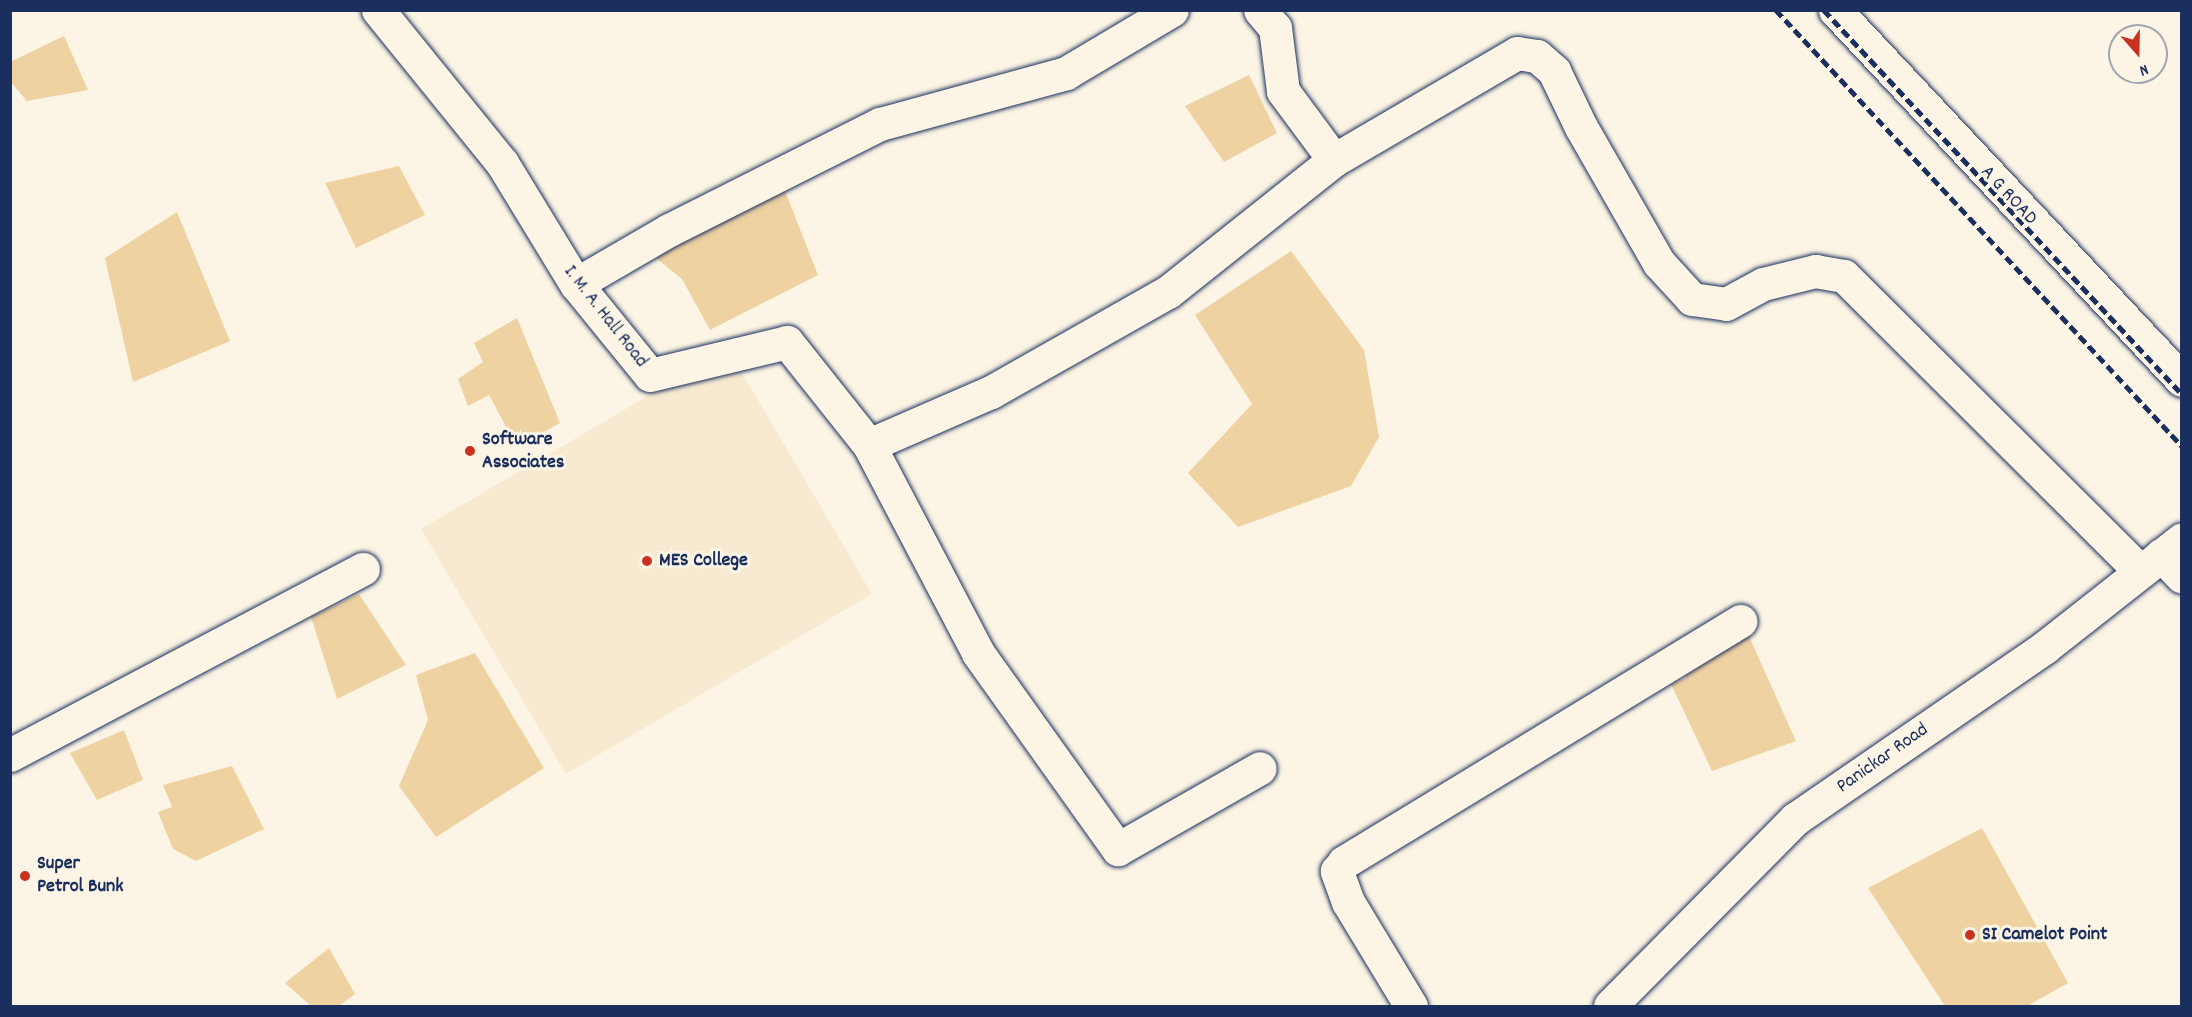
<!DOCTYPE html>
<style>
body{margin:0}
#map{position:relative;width:2192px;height:1017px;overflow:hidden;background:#fcf5e5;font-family:Dekko,sans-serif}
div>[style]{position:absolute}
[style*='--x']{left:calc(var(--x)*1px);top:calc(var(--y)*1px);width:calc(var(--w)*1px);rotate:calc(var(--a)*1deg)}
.built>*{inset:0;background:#f8ead1}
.building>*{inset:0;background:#eed2a2}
.roads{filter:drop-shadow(0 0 2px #1b2f5e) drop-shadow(0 0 2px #1b2f5e)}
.street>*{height:33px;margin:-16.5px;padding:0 16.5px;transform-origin:16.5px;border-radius:16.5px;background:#fcf5e5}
.rail>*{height:4.5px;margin-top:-2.25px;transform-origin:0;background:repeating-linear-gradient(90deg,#1b2f5e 0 9px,transparent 0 13.5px)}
.dots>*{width:16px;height:16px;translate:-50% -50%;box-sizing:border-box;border:3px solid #fcf5e5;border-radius:50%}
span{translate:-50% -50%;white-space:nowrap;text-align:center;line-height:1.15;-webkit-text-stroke:6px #fcf5e5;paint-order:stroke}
.street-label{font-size:20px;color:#1b2f5e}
.poi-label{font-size:20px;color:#1b2f5e;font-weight:700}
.left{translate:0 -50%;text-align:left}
.frame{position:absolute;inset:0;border:12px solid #1b2f5e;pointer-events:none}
.north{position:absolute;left:2108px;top:24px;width:60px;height:60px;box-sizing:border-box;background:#fcf5e5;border:2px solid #a2a6af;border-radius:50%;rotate:160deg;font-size:16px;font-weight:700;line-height:24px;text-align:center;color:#1b2f5e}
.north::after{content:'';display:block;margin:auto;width:21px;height:27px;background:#c8321e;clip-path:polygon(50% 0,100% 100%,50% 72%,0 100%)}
</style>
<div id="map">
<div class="built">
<div style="clip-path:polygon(728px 349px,872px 594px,566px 774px,421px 529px)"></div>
</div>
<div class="building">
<div style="clip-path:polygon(64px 36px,88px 90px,27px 101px,10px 81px,10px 62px)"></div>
<div style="clip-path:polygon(1249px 75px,1277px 133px,1224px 162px,1185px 106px)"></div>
<div style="clip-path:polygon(399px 166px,425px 215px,356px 248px,325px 183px)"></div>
<div style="clip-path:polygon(783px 186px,818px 275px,710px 330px,682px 279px,651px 254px)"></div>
<div style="clip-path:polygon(177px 212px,230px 341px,133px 382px,105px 258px)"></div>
<div style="clip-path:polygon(1291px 251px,1364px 350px,1379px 437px,1351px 486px,1238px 527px,1188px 473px,1252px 404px,1195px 315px)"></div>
<div style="clip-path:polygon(517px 318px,560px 423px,517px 447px,489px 395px,468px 406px,458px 379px,483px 362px,474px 343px)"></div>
<div style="clip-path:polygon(359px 594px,406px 665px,337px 699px,311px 617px)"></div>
<div style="clip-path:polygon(1748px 634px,1796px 741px,1712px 771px,1671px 684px,1686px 678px,1680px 663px)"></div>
<div style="clip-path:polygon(475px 653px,544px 768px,436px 837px,399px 786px,428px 720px,416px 675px)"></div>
<div style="clip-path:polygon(124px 730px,143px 780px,97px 800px,70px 753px)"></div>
<div style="clip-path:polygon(232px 766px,264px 829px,196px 861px,173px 849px,158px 812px,172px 807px,163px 785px)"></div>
<div style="clip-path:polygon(1982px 828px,2068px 983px,2027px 1006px,1945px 1006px,1868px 888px)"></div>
<div style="clip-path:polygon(329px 948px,355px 994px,339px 1006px,311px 1006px,285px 983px)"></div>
</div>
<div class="roads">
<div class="street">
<div style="--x:378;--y:10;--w:197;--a:51"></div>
<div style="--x:502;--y:163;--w:142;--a:58.6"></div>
<div style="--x:576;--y:284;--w:117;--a:50.9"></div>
<div style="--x:650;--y:375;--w:141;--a:-13.5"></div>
<div style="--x:787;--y:342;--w:132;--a:51.5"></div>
<div style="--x:869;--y:445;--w:235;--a:62.3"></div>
<div style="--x:978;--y:653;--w:241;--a:54.5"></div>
<div style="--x:1118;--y:849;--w:163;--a:-29.7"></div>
<div style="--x:1835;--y:10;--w:507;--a:46.84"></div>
<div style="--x:1334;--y:160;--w:212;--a:-30.3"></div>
<div style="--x:1517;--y:53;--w:20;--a:9"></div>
<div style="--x:1537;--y:56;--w:23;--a:41"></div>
<div style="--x:1554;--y:71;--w:62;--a:64.3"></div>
<div style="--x:1581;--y:127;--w:157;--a:60.2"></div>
<div style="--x:1659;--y:263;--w:49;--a:47.5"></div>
<div style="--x:1692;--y:299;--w:34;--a:8"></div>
<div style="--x:1726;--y:304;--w:42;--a:-28.4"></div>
<div style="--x:1763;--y:284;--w:54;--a:-14"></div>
<div style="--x:1815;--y:271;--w:29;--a:10"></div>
<div style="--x:1844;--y:276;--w:418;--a:44.9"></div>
<div style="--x:576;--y:284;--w:108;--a:-30.1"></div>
<div style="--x:669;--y:230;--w:236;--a:-26.7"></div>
<div style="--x:880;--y:124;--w:193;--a:-15.3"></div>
<div style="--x:1066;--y:73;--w:123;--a:-30.7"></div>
<div style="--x:869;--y:445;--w:133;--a:-23.5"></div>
<div style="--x:991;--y:392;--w:203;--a:-29.5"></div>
<div style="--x:1168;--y:292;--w:212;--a:-38.5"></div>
<div style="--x:1334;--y:160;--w:86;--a:-126.5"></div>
<div style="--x:1283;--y:91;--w:64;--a:-97.2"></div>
<div style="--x:1275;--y:28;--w:23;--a:-130"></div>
<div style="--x:2161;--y:555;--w:30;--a:46"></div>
<div style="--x:10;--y:755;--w:399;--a:-27.8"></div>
<div style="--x:1411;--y:1006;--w:122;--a:-121.2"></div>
<div style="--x:1348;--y:902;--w:33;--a:-110"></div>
<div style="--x:1337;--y:871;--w:11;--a:-52"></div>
<div style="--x:1344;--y:862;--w:464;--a:-31.3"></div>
<div style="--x:1610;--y:1006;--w:263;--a:-45.3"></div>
<div style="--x:1795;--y:819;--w:303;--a:-34.5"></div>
<div style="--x:2045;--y:647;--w:174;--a:-38.2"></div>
</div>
</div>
<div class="rail">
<div style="--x:1776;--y:10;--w:596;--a:47.04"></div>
<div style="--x:1824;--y:10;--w:525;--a:47.01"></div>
</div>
<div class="dots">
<div style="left:470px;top:451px;background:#c8321e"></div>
<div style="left:647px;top:561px;background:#c8321e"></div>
<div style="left:25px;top:876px;background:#c8321e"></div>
<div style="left:1970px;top:935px;background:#c8321e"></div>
</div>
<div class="street-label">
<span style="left:2008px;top:196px;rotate:47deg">A G ROAD</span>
<span style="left:605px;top:317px;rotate:52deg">I. M. A. Hall Road</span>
<span style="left:1883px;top:759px;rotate:-35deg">Panickar Road</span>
</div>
<div class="poi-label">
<span class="left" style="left:482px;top:452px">Software<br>Associates</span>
<span class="left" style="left:659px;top:561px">MES College</span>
<span class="left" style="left:37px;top:876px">Super<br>Petrol Bunk</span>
<span class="left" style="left:1982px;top:935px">SI Camelot Point</span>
</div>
<div class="frame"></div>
<div class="north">N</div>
</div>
